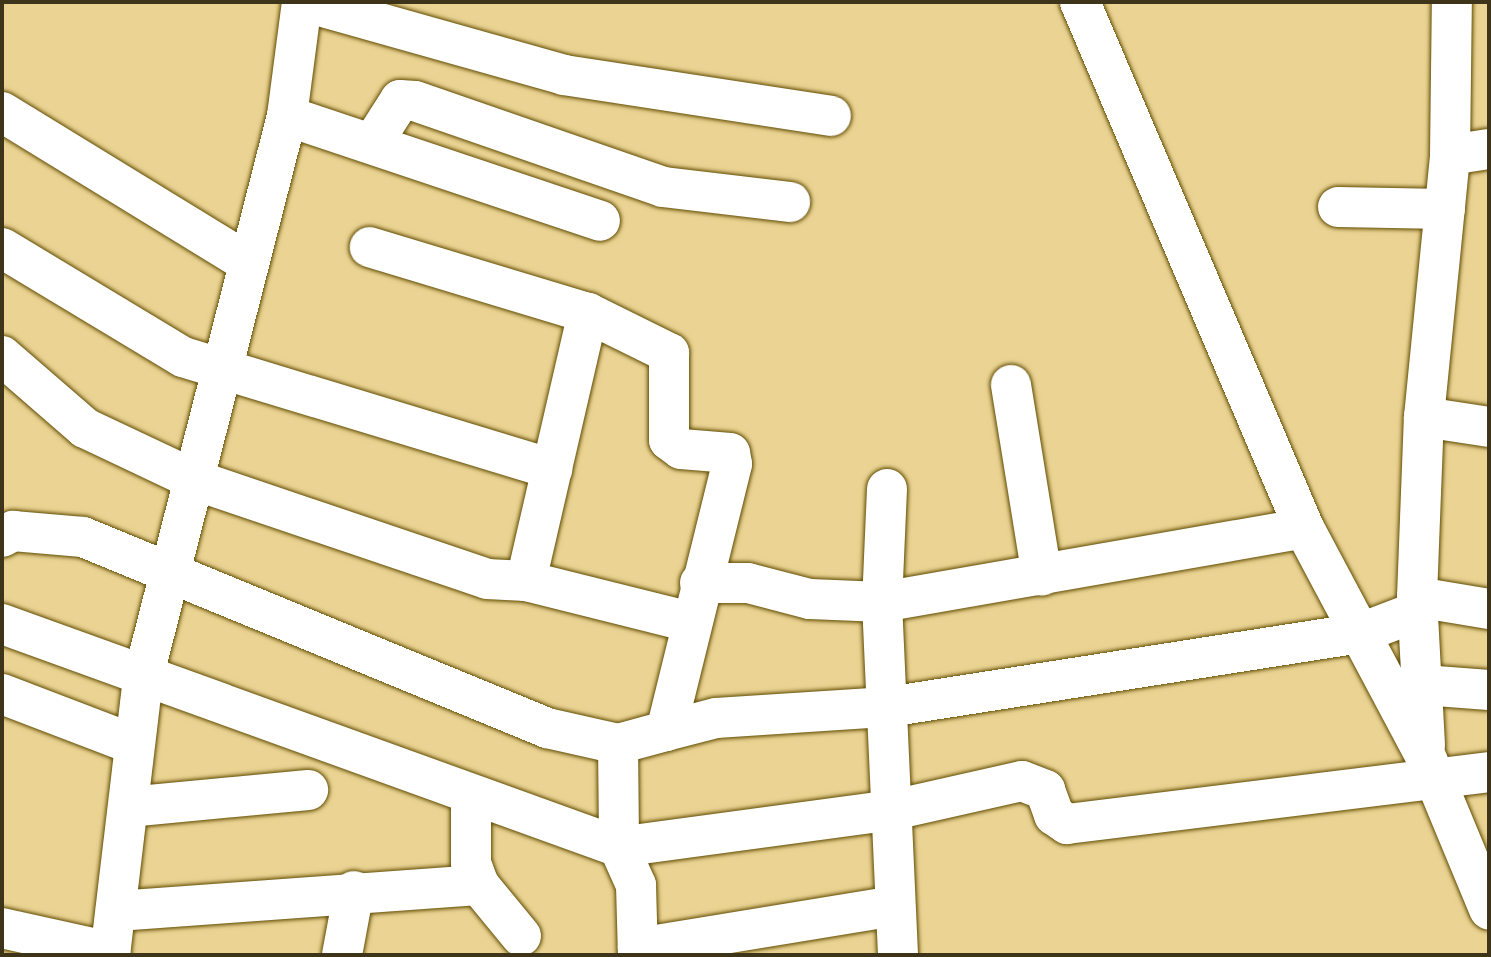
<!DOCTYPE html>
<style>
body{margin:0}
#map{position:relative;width:1491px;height:957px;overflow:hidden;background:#ebd493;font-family:"Roboto Condensed",sans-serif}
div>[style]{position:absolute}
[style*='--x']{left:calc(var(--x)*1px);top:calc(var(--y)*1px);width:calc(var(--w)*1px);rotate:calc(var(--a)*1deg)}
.roads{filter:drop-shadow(0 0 2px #614c01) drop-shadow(0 0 2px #614c01)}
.minor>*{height:40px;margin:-20px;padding:0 20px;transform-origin:20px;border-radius:20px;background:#fff}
span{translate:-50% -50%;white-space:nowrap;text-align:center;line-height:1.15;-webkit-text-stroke:6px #f8e19f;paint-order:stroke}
.frame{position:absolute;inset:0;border:4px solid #3d341a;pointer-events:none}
</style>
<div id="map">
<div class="roads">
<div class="minor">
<div style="--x:305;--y:2;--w:269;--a:15.7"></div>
<div style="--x:564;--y:75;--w:270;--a:8.7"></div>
<div style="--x:1080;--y:2;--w:572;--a:66.93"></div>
<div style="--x:1304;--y:528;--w:259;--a:62"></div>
<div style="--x:1426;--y:757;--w:165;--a:67.5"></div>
<div style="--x:2;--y:112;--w:289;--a:31.5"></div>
<div style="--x:287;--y:116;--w:330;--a:18.5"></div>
<div style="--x:372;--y:144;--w:52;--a:-57.5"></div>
<div style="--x:400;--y:100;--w:15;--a:4"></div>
<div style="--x:415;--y:101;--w:262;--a:19.1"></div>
<div style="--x:663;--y:187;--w:128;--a:6.7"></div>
<div style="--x:1450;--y:155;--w:39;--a:-9"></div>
<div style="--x:1338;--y:207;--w:107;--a:1.1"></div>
<div style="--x:2;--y:248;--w:211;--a:31.1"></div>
<div style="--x:183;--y:357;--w:386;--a:16.9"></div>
<div style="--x:2;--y:356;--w:110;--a:40.9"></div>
<div style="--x:85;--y:428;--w:122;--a:25.3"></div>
<div style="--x:195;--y:480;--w:308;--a:18.7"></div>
<div style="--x:487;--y:579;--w:39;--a:3"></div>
<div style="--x:526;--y:581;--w:169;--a:14"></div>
<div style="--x:1011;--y:385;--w:193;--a:80.8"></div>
<div style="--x:1424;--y:417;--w:66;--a:8.7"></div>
<div style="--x:887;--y:489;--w:113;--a:92.5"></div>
<div style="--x:882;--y:602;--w:353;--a:87.4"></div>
<div style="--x:2;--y:537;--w:13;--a:-29"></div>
<div style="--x:13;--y:531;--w:70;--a:4.9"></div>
<div style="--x:83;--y:537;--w:502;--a:22.37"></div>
<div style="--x:547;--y:728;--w:73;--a:12.7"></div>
<div style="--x:618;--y:744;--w:50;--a:-15.2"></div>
<div style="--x:666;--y:731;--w:275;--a:-76.1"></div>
<div style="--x:732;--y:464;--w:11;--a:-100"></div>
<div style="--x:730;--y:453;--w:49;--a:-175.3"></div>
<div style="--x:681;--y:449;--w:15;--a:-143"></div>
<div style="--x:669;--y:440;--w:87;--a:-90"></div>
<div style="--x:669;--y:353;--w:90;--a:-153.7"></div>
<div style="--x:588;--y:313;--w:228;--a:-163.2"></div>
<div style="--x:526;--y:581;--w:275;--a:-77"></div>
<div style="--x:700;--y:583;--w:48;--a:0"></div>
<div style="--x:748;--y:583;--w:64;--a:14.5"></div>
<div style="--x:810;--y:599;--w:72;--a:2.4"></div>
<div style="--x:882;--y:602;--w:428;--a:-9.9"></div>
<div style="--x:1417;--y:597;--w:73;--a:9.5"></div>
<div style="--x:2;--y:624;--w:656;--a:19.87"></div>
<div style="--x:619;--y:847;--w:276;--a:-7.7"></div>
<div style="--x:893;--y:810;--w:132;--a:-12.7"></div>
<div style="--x:1022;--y:781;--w:25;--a:21"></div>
<div style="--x:1045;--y:790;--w:27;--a:70"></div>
<div style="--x:1054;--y:815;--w:16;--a:35"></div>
<div style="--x:1067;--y:824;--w:425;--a:-7"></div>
<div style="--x:1423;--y:685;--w:66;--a:4.3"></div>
<div style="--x:2;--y:694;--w:140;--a:20.9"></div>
<div style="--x:666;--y:731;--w:52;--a:-14.6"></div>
<div style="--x:716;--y:718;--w:172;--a:-3.7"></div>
<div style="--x:888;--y:707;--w:479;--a:-8.9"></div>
<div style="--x:1361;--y:633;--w:61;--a:-21.1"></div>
<div style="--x:618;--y:744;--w:103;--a:89.4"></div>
<div style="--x:619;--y:847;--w:42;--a:65.9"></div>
<div style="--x:636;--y:885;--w:70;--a:88.4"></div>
<div style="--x:1425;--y:745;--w:148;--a:-93.1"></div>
<div style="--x:1417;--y:597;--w:180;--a:-87.8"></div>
<div style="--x:1424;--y:417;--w:263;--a:-84.3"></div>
<div style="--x:1450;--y:155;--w:153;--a:-89.3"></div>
<div style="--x:471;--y:798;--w:65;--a:90"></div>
<div style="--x:471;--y:863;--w:23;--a:70"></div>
<div style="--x:479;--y:885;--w:66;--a:50.5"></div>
<div style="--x:128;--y:807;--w:181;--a:-5.4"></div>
<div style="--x:116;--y:911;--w:364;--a:-4.1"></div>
<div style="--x:2;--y:928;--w:111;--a:12.5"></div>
<div style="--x:638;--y:948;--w:260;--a:-9.3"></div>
<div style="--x:110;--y:955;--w:279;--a:-83.2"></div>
<div style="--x:143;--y:678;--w:580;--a:-75.63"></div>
<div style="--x:287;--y:116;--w:115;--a:-82.5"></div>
<div style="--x:342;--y:955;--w:65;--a:-79.4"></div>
</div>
</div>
<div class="frame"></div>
</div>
